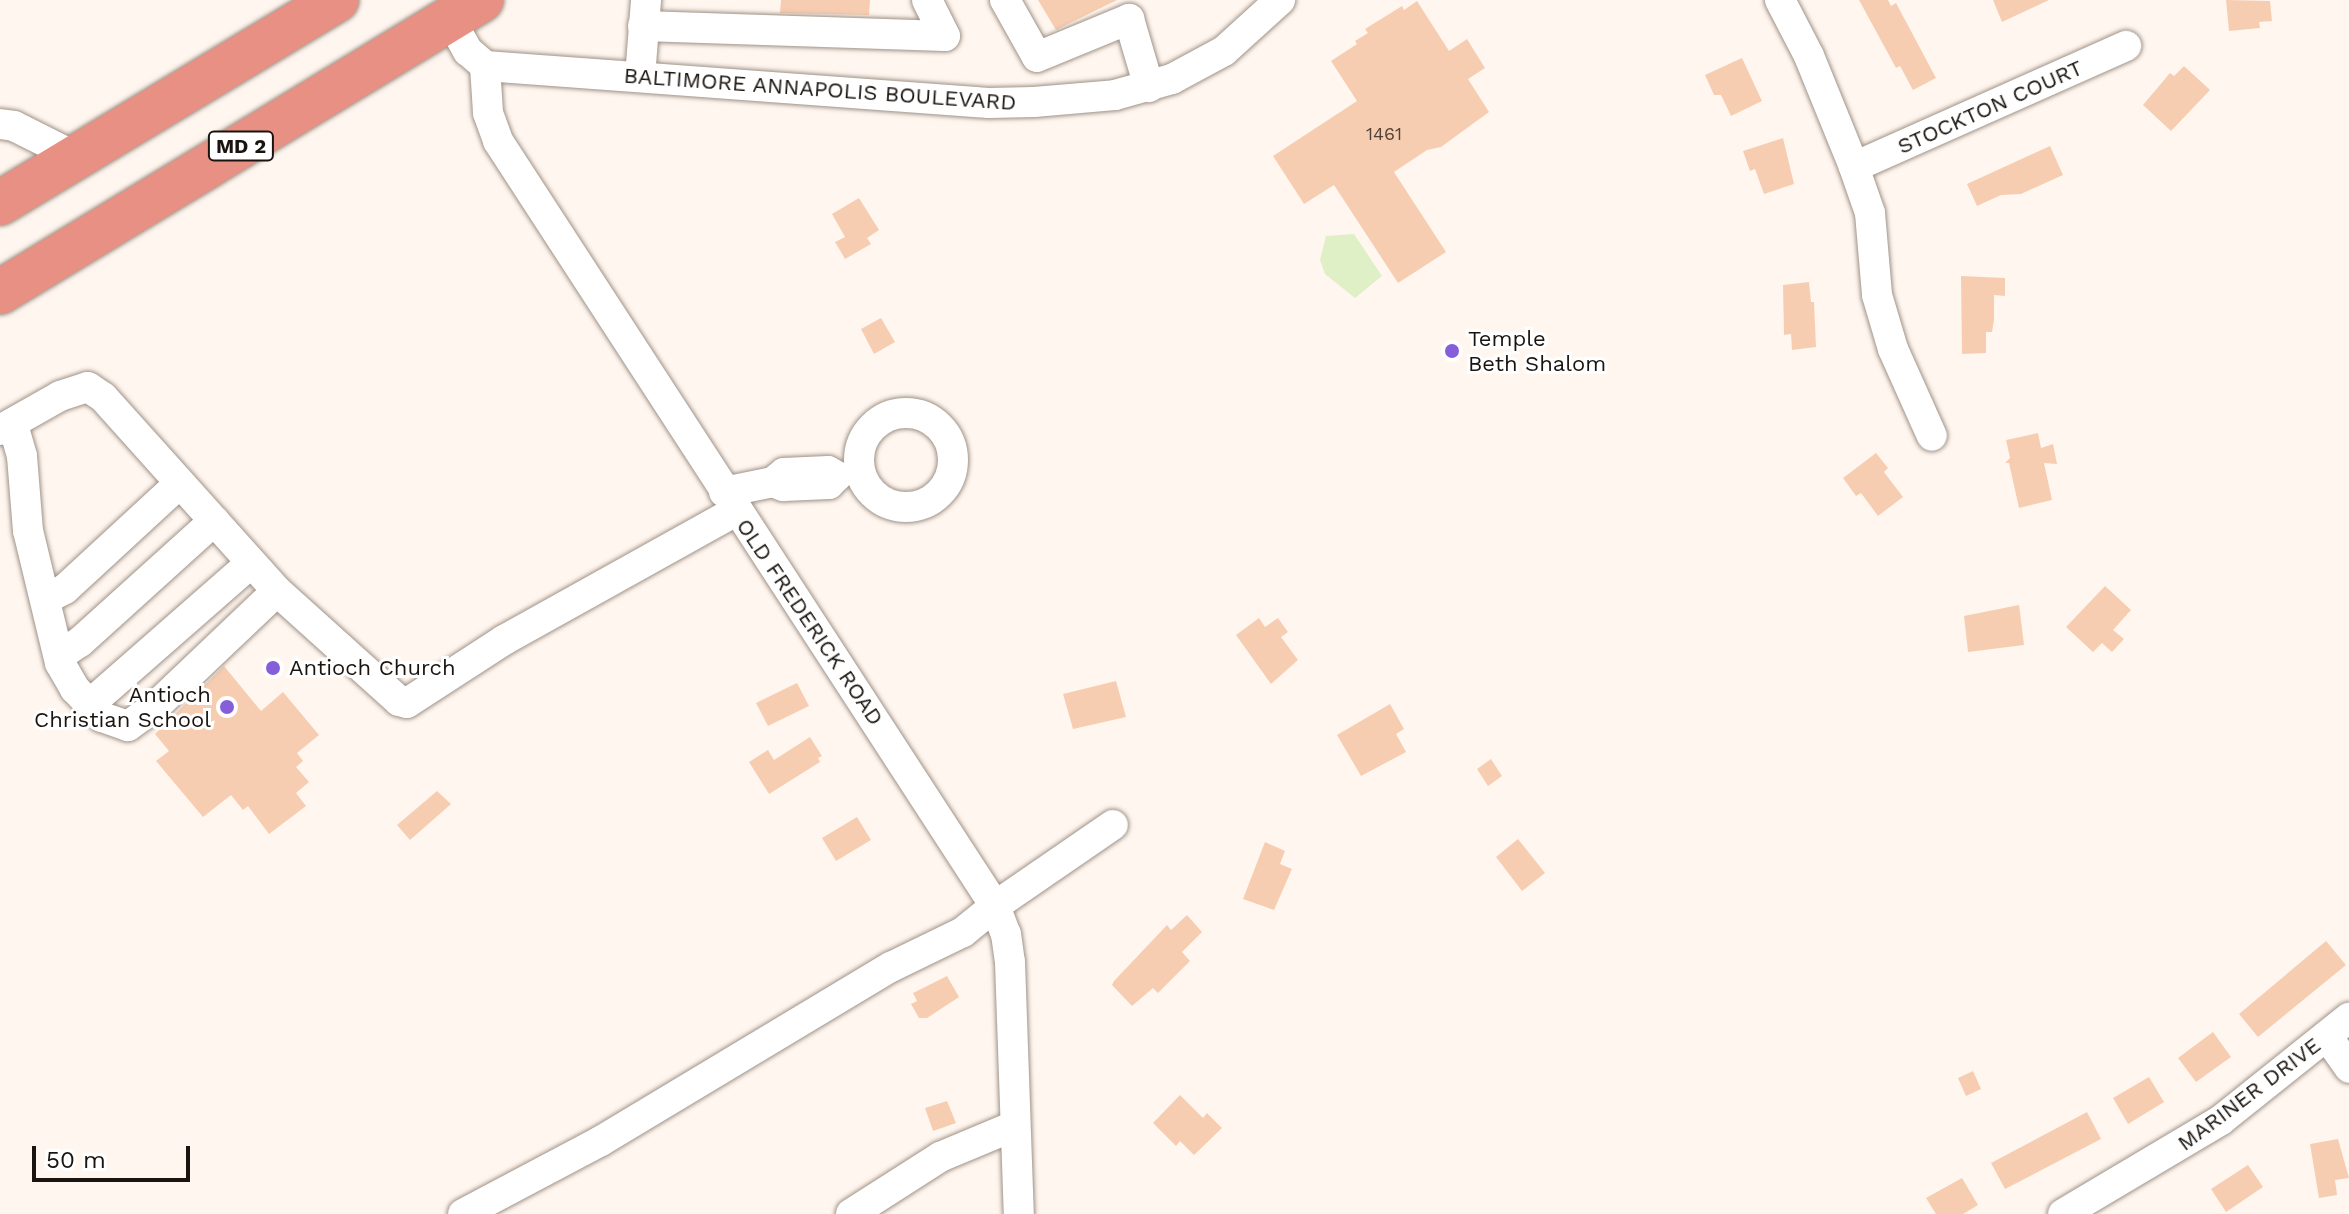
<!DOCTYPE html>
<style>
body{margin:0}
#map{position:relative;width:2349px;height:1214px;overflow:hidden;background:#fff6ef;font-family:"Work Sans",sans-serif}
div>[style]{position:absolute}
[style*='--x']{left:calc(var(--x)*1px);top:calc(var(--y)*1px);width:calc(var(--w)*1px);rotate:calc(var(--a)*1deg)}
.green>*{inset:0;background:#dff0c6}
.building>*{inset:0;background:#f7cdb1}
.roads{filter:drop-shadow(0 0 2px #9f9287) drop-shadow(0 0 2px #9f9287)}
.minor>*{height:30px;margin:-15px;padding:0 15px;transform-origin:15px;border-radius:15px;background:#fff}
.minor>.ring{margin:-15px;padding:0;box-sizing:content-box;background:none;border:30px solid #fff;border-radius:50%}
.highway>*{height:44px;margin:-22px;padding:0 22px;transform-origin:22px;border-radius:22px;background:#e89083}
.dots>*{width:22px;height:22px;translate:-50% -50%;box-sizing:border-box;border:4px solid #fff;border-radius:50%}
span{translate:-50% -50%;white-space:nowrap;text-align:center;line-height:1.15;-webkit-text-stroke:6px #fff;paint-order:stroke}
.number-label{font-size:18px;color:#504238}
.number-label span{-webkit-text-stroke-width:0}
.shield-label span{padding:2px 6px;background:#fff;border:2px solid;border-radius:6px;-webkit-text-stroke-width:0}
.shield-label{font-size:20px;color:#191410;font-weight:700}
.street-label{font-size:22px;color:#191410}
.poi-label{font-size:22px;color:#191410}
.left{translate:0 -50%;text-align:left}
.right{translate:-100% -50%;text-align:right}
.scale{position:absolute;left:32px;top:1146px;width:158px;height:36px;box-sizing:border-box;border:4px solid #191410;border-top:0;padding-left:10px;font-size:24px;line-height:28px;white-space:nowrap;color:#191410;-webkit-text-stroke:6px #fff;paint-order:stroke}
</style>
<div id="map">
<div class="green">
<div style="clip-path:polygon(1354px 234px,1382px 276px,1355px 298px,1325px 274px,1320px 260px,1326px 236px)"></div>
</div>
<div class="building">
<div style="clip-path:polygon(781px 0,870px 0,869px 15px,780px 13px)"></div>
<div style="clip-path:polygon(1038px 0,1117px 0,1056px 30px)"></div>
<div style="clip-path:polygon(1859px 0,1888px 0,1891px 6px,1896px 3px,1936px 78px,1913px 90px,1900px 66px,1896px 68px)"></div>
<div style="clip-path:polygon(1993px 0,2049px 0,2002px 22px)"></div>
<div style="clip-path:polygon(2226px 0,2270px 1px,2272px 21px,2259px 22px,2260px 28px,2229px 31px)"></div>
<div style="clip-path:polygon(1417px 1px,1449px 51px,1467px 39px,1485px 68px,1468px 79px,1489px 112px,1441px 147px,1427px 150px,1394px 172px,1446px 252px,1398px 283px,1334px 185px,1304px 204px,1273px 156px,1357px 101px,1331px 61px,1357px 44px,1355px 41px,1368px 33px,1365px 29px,1402px 6px,1404px 10px)"></div>
<div style="clip-path:polygon(1742px 58px,1762px 101px,1731px 116px,1721px 95px,1714px 95px,1705px 75px)"></div>
<div style="clip-path:polygon(2184px 66px,2210px 90px,2171px 131px,2143px 105px,2170px 73px,2174px 76px)"></div>
<div style="clip-path:polygon(1783px 138px,1794px 184px,1764px 194px,1755px 169px,1750px 171px,1743px 151px)"></div>
<div style="clip-path:polygon(2050px 146px,2063px 175px,2021px 194px,2001px 195px,1977px 206px,1967px 184px)"></div>
<div style="clip-path:polygon(859px 198px,879px 230px,867px 238px,871px 244px,845px 259px,835px 242px,845px 237px,832px 214px)"></div>
<div style="clip-path:polygon(1961px 276px,2005px 278px,2005px 296px,1994px 295px,1994px 320px,1992px 332px,1986px 332px,1986px 353px,1962px 354px)"></div>
<div style="clip-path:polygon(1809px 282px,1811px 302px,1814px 302px,1816px 347px,1792px 350px,1791px 334px,1784px 335px,1783px 285px)"></div>
<div style="clip-path:polygon(881px 318px,895px 342px,874px 354px,861px 329px)"></div>
<div style="clip-path:polygon(2038px 433px,2041px 448px,2053px 444px,2057px 464px,2044px 463px,2052px 500px,2019px 508px,2009px 463px,2005px 463px,2010px 458px,2006px 440px)"></div>
<div style="clip-path:polygon(1876px 453px,1888px 468px,1884px 472px,1903px 497px,1878px 516px,1861px 493px,1856px 496px,1843px 478px)"></div>
<div style="clip-path:polygon(2105px 586px,2131px 610px,2113px 630px,2124px 639px,2112px 652px,2102px 643px,2093px 652px,2066px 627px)"></div>
<div style="clip-path:polygon(2019px 605px,2024px 645px,1968px 652px,1964px 616px)"></div>
<div style="clip-path:polygon(1259px 618px,1265px 627px,1278px 618px,1288px 632px,1281px 637px,1298px 660px,1271px 684px,1236px 635px)"></div>
<div style="clip-path:polygon(224px 666px,261px 711px,283px 692px,319px 735px,297px 753px,303px 761px,296px 767px,309px 782px,296px 793px,306px 806px,269px 834px,248px 806px,243px 810px,231px 795px,203px 817px,156px 761px,169px 751px,155px 734px)"></div>
<div style="clip-path:polygon(1116px 681px,1126px 717px,1073px 729px,1063px 694px)"></div>
<div style="clip-path:polygon(797px 683px,809px 706px,768px 726px,756px 703px)"></div>
<div style="clip-path:polygon(1390px 704px,1404px 729px,1396px 734px,1406px 752px,1361px 776px,1337px 735px)"></div>
<div style="clip-path:polygon(810px 737px,822px 756px,818px 758px,820px 762px,769px 794px,749px 762px,768px 750px,774px 760px)"></div>
<div style="clip-path:polygon(1491px 759px,1502px 776px,1488px 786px,1477px 769px)"></div>
<div style="clip-path:polygon(437px 791px,451px 804px,410px 840px,397px 825px)"></div>
<div style="clip-path:polygon(857px 817px,871px 840px,836px 861px,822px 838px)"></div>
<div style="clip-path:polygon(1518px 839px,1545px 873px,1522px 891px,1496px 857px)"></div>
<div style="clip-path:polygon(1265px 842px,1285px 851px,1280px 864px,1292px 869px,1274px 910px,1243px 899px)"></div>
<div style="clip-path:polygon(1187px 915px,1202px 932px,1182px 952px,1190px 961px,1158px 993px,1153px 988px,1132px 1006px,1112px 985px,1114px 981px,1167px 925px,1171px 930px)"></div>
<div style="clip-path:polygon(2326px 941px,2346px 965px,2258px 1037px,2239px 1014px)"></div>
<div style="clip-path:polygon(947px 976px,959px 997px,927px 1018px,919px 1018px,911px 1004px,917px 1001px,913px 993px)"></div>
<div style="clip-path:polygon(2213px 1032px,2231px 1057px,2196px 1082px,2178px 1058px)"></div>
<div style="clip-path:polygon(1973px 1071px,1981px 1089px,1966px 1096px,1958px 1078px)"></div>
<div style="clip-path:polygon(2149px 1077px,2164px 1102px,2128px 1124px,2113px 1098px)"></div>
<div style="clip-path:polygon(1180px 1095px,1203px 1118px,1207px 1113px,1222px 1128px,1194px 1155px,1180px 1141px,1176px 1146px,1153px 1123px)"></div>
<div style="clip-path:polygon(947px 1101px,956px 1123px,933px 1131px,925px 1108px)"></div>
<div style="clip-path:polygon(2087px 1112px,2101px 1139px,2005px 1189px,1991px 1163px)"></div>
<div style="clip-path:polygon(2338px 1139px,2349px 1178px,2335px 1180px,2337px 1195px,2319px 1198px,2310px 1144px)"></div>
<div style="clip-path:polygon(2248px 1165px,2263px 1187px,2226px 1212px,2211px 1189px)"></div>
<div style="clip-path:polygon(1962px 1178px,1978px 1205px,1963px 1214px,1936px 1214px,1926px 1198px)"></div>
</div>
<div class="roads">
<div class="minor">
<div style="--x:1005;--y:0;--w:65;--a:60.7"></div>
<div style="--x:1037;--y:57;--w:100;--a:-22.4"></div>
<div style="--x:1129;--y:19;--w:71;--a:73.6"></div>
<div style="--x:1780;--y:0;--w:63;--a:62.6"></div>
<div style="--x:1809;--y:56;--w:120;--a:67.9"></div>
<div style="--x:1854;--y:167;--w:49;--a:70.8"></div>
<div style="--x:1870;--y:213;--w:82;--a:85.1"></div>
<div style="--x:1877;--y:295;--w:56;--a:73.5"></div>
<div style="--x:1893;--y:349;--w:95;--a:65.9"></div>
<div style="--x:450;--y:19;--w:37;--a:61"></div>
<div style="--x:468;--y:51;--w:23;--a:41"></div>
<div style="--x:485;--y:66;--w:505;--a:4.2"></div>
<div style="--x:989;--y:103;--w:45;--a:-1.3"></div>
<div style="--x:1034;--y:102;--w:81;--a:-4.9"></div>
<div style="--x:1115;--y:95;--w:59;--a:-15.7"></div>
<div style="--x:1172;--y:79;--w:59;--a:-28.3"></div>
<div style="--x:1224;--y:51;--w:76;--a:-42.3"></div>
<div style="--x:643;--y:26;--w:302;--a:1.9"></div>
<div style="--x:945;--y:36;--w:40;--a:-116.6"></div>
<div style="--x:485;--y:66;--w:47;--a:86.3"></div>
<div style="--x:488;--y:113;--w:30;--a:70"></div>
<div style="--x:498;--y:141;--w:912;--a:56.99"></div>
<div style="--x:995;--y:906;--w:30;--a:69"></div>
<div style="--x:1006;--y:934;--w:28;--a:82"></div>
<div style="--x:1010;--y:962;--w:252;--a:88"></div>
<div style="--x:640;--y:77;--w:77;--a:-85.5"></div>
<div style="--x:0;--y:124;--w:14;--a:8"></div>
<div style="--x:14;--y:126;--w:69;--a:26.6"></div>
<div style="--x:1854;--y:167;--w:298;--a:-24"></div>
<div class="ring" style="left:859px;top:413px;width:64px;height:64px"></div>
<div style="--x:0;--y:430;--w:69;--a:-29.5"></div>
<div style="--x:60;--y:396;--w:29;--a:-18"></div>
<div style="--x:88;--y:387;--w:18;--a:34"></div>
<div style="--x:103;--y:397;--w:261;--a:48.1"></div>
<div style="--x:277;--y:591;--w:166;--a:136.5"></div>
<div style="--x:157;--y:705;--w:36;--a:144"></div>
<div style="--x:128;--y:726;--w:28;--a:-161"></div>
<div style="--x:102;--y:717;--w:39;--a:-134"></div>
<div style="--x:75;--y:689;--w:30;--a:-120"></div>
<div style="--x:60;--y:663;--w:136;--a:-103.6"></div>
<div style="--x:28;--y:531;--w:75;--a:-94.6"></div>
<div style="--x:22;--y:456;--w:33;--a:-106"></div>
<div style="--x:724;--y:492;--w:50;--a:-11.5"></div>
<div style="--x:773;--y:482;--w:11;--a:22"></div>
<div style="--x:783;--y:486;--w:46;--a:-2.5"></div>
<div style="--x:829;--y:484;--w:11;--a:-45"></div>
<div style="--x:837;--y:476;--w:10;--a:-151"></div>
<div style="--x:828;--y:471;--w:44;--a:177.4"></div>
<div style="--x:784;--y:473;--w:14;--a:141"></div>
<div style="--x:277;--y:591;--w:164;--a:42"></div>
<div style="--x:399;--y:701;--w:8;--a:14"></div>
<div style="--x:407;--y:703;--w:116;--a:-33"></div>
<div style="--x:504;--y:640;--w:265;--a:-29.1"></div>
<div style="--x:46;--y:599;--w:21;--a:-28"></div>
<div style="--x:65;--y:589;--w:156;--a:-42.7"></div>
<div style="--x:59;--y:656;--w:25;--a:-34"></div>
<div style="--x:80;--y:642;--w:181;--a:-42.1"></div>
<div style="--x:90;--y:704;--w:214;--a:-41.2"></div>
<div style="--x:2327;--y:1036;--w:39;--a:55"></div>
<div style="--x:463;--y:1214;--w:156;--a:-27.9"></div>
<div style="--x:601;--y:1141;--w:338;--a:-31"></div>
<div style="--x:891;--y:967;--w:80;--a:-25.9"></div>
<div style="--x:963;--y:932;--w:41;--a:-39.1"></div>
<div style="--x:995;--y:906;--w:143;--a:-34.5"></div>
<div style="--x:851;--y:1214;--w:106;--a:-32.6"></div>
<div style="--x:940;--y:1157;--w:80;--a:-22.7"></div>
<div style="--x:2063;--y:1214;--w:184;--a:-30.7"></div>
<div style="--x:2221;--y:1120;--w:164;--a:-38.6"></div>
</div>
<div class="highway">
<div style="--x:0;--y:203;--w:393;--a:-31.1"></div>
<div style="--x:0;--y:292;--w:563;--a:-31.26"></div>
</div>
</div>
<div class="dots">
<div style="left:1452px;top:351px;background:#855ed9"></div>
<div style="left:273px;top:668px;background:#855ed9"></div>
<div style="left:227px;top:707px;background:#855ed9"></div>
</div>
<div class="number-label">
<span style="left:1384px;top:134px">1461</span>
</div>
<div class="shield-label">
<span style="left:241px;top:146px">MD 2</span>
</div>
<div class="street-label">
<span style="left:820px;top:89px;rotate:4deg">BALTIMORE ANNAPOLIS BOULEVARD</span>
<span style="left:1990px;top:107px;rotate:-24deg">STOCKTON COURT</span>
<span style="left:810px;top:622px;rotate:56deg">OLD FREDERICK ROAD</span>
<span style="left:2249px;top:1094px;rotate:-37deg">MARINER DRIVE</span>
</div>
<div class="poi-label">
<span class="left" style="left:1468px;top:351px">Temple<br>Beth Shalom</span>
<span class="left" style="left:289px;top:668px">Antioch Church</span>
<span class="right" style="left:211px;top:707px">Antioch<br>Christian School</span>
</div>
<div class="scale">50 m</div>
</div>
